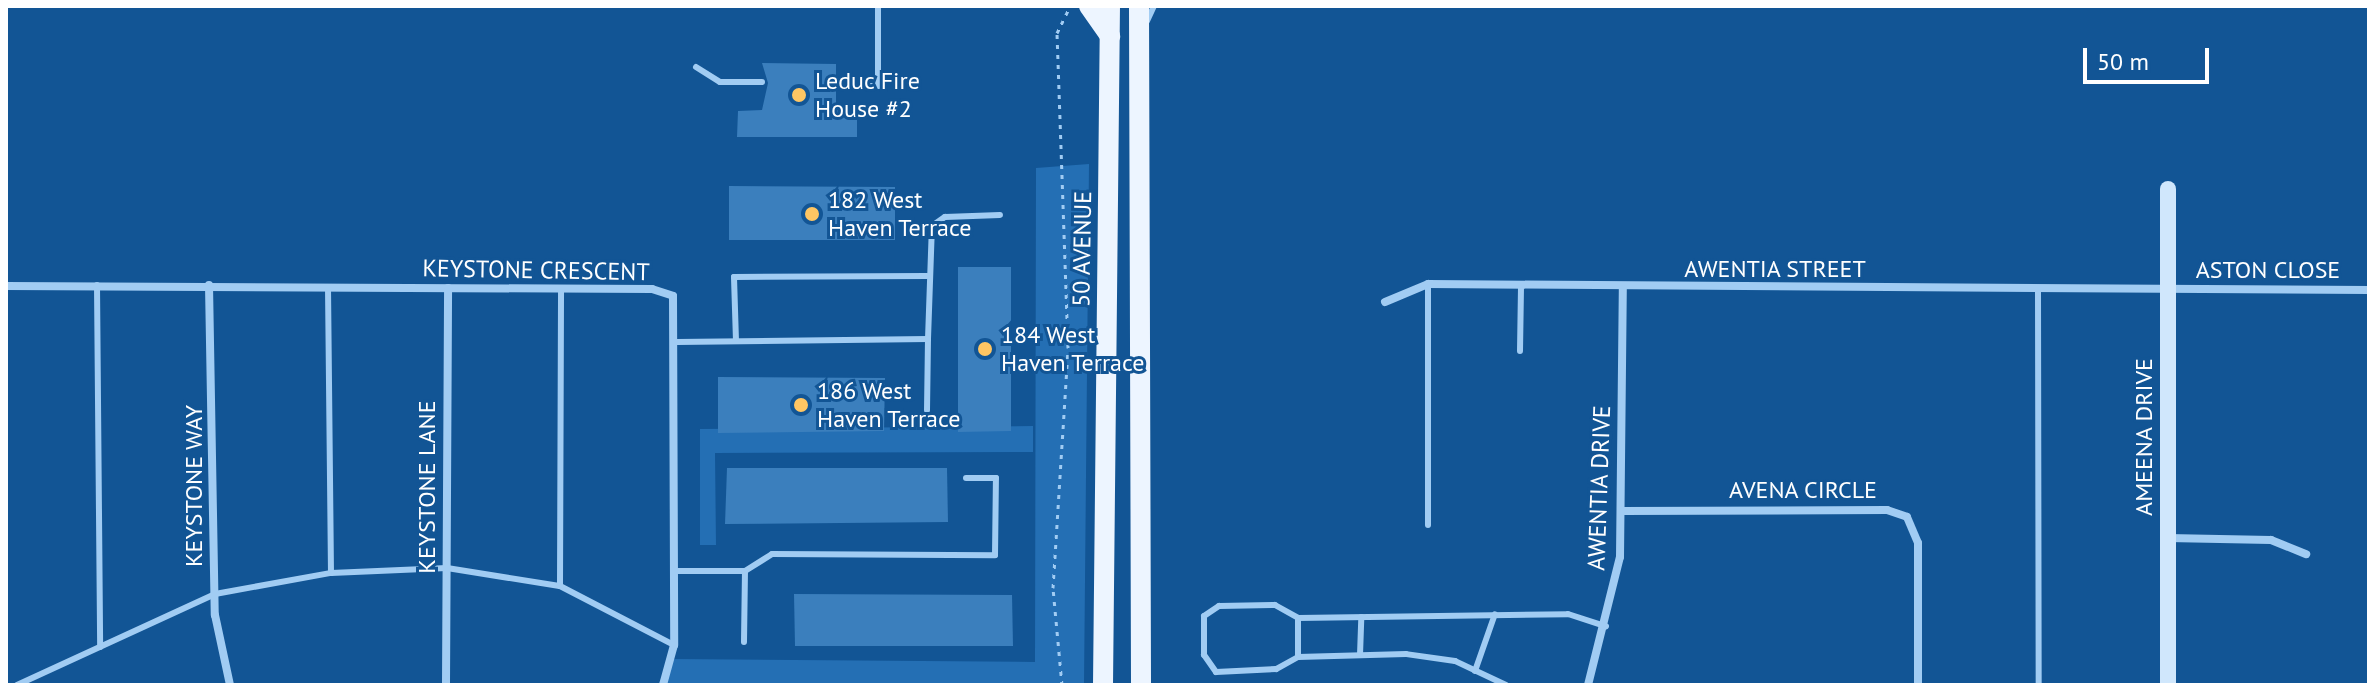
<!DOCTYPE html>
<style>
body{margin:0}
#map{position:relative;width:2375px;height:691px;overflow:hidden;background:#125595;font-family:"PT Sans",sans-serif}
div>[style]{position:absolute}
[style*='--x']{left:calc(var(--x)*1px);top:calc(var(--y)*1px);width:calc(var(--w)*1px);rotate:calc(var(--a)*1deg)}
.green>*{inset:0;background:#246fb4}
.building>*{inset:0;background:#3b7fbd}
.path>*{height:3px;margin-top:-1.5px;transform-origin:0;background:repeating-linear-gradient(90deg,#a1ccf3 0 4px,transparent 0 10px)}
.lane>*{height:6px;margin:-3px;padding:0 3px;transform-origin:3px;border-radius:3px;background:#a1ccf3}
.street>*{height:8px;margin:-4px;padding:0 4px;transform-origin:4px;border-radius:4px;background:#a1ccf3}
.secondary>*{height:16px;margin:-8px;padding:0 8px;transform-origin:8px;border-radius:8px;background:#d0e7fc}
.primary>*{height:20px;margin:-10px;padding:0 10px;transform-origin:10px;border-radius:10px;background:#edf5ff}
.dots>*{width:22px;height:22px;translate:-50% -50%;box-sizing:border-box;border:4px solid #125595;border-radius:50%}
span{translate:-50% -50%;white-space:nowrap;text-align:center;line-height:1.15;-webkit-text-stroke:6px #125595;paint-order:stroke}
.poi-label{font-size:24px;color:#fff}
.left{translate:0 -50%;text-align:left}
.street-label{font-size:24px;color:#fff}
.frame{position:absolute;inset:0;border:8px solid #fff;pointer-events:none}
.scale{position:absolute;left:2083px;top:48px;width:126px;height:36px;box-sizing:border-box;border:4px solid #fff;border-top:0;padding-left:10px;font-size:24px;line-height:28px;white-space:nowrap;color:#fff;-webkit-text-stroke:6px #125595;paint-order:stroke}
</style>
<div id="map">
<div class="green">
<div style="clip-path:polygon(1089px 164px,1084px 685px,658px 685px,670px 659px,1035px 662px,1036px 168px)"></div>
<div style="clip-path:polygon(1033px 426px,1033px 452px,715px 453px,716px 545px,700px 545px,700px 429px)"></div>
</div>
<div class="building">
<div style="clip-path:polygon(762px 63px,836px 64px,836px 110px,857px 109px,857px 137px,737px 137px,738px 111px,762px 110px,768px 83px)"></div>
<div style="clip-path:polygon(729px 186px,895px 187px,895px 240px,729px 240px)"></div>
<div style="clip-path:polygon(958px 267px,1011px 267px,1011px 431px,958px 432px)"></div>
<div style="clip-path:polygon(718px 377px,885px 378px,884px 431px,718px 433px)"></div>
<div style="clip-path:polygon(727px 468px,947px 468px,948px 522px,725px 524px)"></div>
<div style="clip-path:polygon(794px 594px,1012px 595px,1013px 646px,795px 646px)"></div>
</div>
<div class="path">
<div style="--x:1062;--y:685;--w:97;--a:-95.3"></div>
<div style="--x:1053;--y:588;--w:240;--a:-86.4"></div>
<div style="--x:1068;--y:348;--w:315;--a:-92"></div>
<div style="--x:1057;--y:33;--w:30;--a:-64"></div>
</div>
<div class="lane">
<div style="--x:1147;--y:21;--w:17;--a:-65"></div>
<div style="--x:696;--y:67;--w:28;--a:32"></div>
<div style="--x:720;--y:82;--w:42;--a:0"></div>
<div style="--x:838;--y:86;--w:40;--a:0"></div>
<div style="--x:878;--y:86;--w:80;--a:-90"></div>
<div style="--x:97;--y:285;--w:362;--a:89.5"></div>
<div style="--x:328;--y:287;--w:286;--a:89.4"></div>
<div style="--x:2038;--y:289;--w:396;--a:89.9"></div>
<div style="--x:928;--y:339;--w:113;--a:-88"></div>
<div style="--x:932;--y:226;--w:16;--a:-35"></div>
<div style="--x:945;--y:217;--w:55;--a:-2.1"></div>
<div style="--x:736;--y:341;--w:64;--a:-91.8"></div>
<div style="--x:734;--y:277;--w:193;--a:-0.3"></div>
<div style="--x:677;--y:342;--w:251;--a:-0.7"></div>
<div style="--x:928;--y:339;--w:71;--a:90.8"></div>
<div style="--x:1520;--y:351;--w:63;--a:-89.1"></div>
<div style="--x:1428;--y:525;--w:241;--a:-90"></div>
<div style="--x:675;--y:571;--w:70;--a:0"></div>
<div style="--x:745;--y:571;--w:32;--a:-32"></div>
<div style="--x:772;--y:554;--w:223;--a:0.3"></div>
<div style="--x:995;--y:555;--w:77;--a:-89.3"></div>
<div style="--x:996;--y:478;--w:30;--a:180"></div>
<div style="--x:560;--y:586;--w:297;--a:-89.8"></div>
<div style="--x:1298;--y:618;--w:39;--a:90"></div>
<div style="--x:744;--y:642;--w:71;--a:-89.2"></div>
<div style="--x:1360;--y:655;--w:38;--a:-88"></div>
<div style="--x:1475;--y:671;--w:60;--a:-70.7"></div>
<div style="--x:17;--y:685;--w:218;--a:-24.7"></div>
<div style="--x:215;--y:594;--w:118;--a:-10.3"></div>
<div style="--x:331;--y:573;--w:116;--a:-2.5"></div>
<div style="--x:447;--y:568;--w:114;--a:9.1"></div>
<div style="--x:560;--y:586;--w:128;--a:27.4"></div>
<div style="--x:1506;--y:685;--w:56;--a:-154.8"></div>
<div style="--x:1455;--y:661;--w:49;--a:-171.9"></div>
<div style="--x:1406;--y:654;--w:108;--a:178.4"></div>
<div style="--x:1298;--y:657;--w:25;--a:151"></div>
<div style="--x:1276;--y:669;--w:60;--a:177.1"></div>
<div style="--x:1216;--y:672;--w:21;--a:-125"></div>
<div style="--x:1204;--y:655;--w:39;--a:-90"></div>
<div style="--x:1204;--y:616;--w:18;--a:-34"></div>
<div style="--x:1219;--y:606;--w:56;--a:-1"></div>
<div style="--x:1275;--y:605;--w:26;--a:29"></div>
<div style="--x:1298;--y:618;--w:270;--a:-0.8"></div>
<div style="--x:1568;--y:614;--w:40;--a:18"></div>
</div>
<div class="street">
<div style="--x:209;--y:285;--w:330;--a:89"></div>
<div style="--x:215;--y:615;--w:72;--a:77.9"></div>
<div style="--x:6;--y:286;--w:646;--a:0.27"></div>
<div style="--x:652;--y:289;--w:22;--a:18"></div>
<div style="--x:673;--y:296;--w:349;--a:89.8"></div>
<div style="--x:674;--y:645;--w:41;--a:105.4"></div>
<div style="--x:1385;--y:302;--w:47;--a:-22.7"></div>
<div style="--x:1428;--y:284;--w:941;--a:0.37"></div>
<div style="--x:1623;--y:511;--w:264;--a:-0.2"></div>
<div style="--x:1887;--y:510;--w:21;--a:19"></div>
<div style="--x:1907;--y:517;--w:28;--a:67"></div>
<div style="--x:1918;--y:543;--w:142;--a:90"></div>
<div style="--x:2168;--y:538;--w:103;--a:1.1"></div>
<div style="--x:2271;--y:540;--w:38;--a:22"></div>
<div style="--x:446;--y:685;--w:397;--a:-89.7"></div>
<div style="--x:1588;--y:685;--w:132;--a:-76"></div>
<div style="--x:1620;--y:557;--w:268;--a:-89.4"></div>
</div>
<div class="secondary">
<div style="--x:2168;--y:189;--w:496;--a:90"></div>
</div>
<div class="primary">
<div style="--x:1089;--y:6;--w:37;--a:55"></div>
<div style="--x:1139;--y:6;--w:679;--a:89.83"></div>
<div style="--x:1103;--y:685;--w:679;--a:-89.41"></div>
</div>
<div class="dots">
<div style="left:799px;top:95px;background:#ffc663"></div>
<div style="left:812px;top:214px;background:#ffc663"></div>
<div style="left:985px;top:349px;background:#ffc663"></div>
<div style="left:801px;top:405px;background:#ffc663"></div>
</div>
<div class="poi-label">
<span class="left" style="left:815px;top:95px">Leduc Fire<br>House #2</span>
<span class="left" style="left:828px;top:214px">182 West<br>Haven Terrace</span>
<span class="left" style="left:1001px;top:349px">184 West<br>Haven Terrace</span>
<span class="left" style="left:817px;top:405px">186 West<br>Haven Terrace</span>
</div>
<div class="street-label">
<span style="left:1082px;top:249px;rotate:-89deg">50 AVENUE</span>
<span style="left:1775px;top:269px">AWENTIA STREET</span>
<span style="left:536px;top:270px;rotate:1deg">KEYSTONE CRESCENT</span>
<span style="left:2268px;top:270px">ASTON CLOSE</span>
<span style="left:2144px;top:437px;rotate:-90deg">AMEENA DRIVE</span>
<span style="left:194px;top:486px;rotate:-90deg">KEYSTONE WAY</span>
<span style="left:427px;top:487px;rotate:-90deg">KEYSTONE LANE</span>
<span style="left:1599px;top:488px;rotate:-88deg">AWENTIA DRIVE</span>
<span style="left:1803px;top:490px">AVENA CIRCLE</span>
</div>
<div class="frame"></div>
<div class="scale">50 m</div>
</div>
